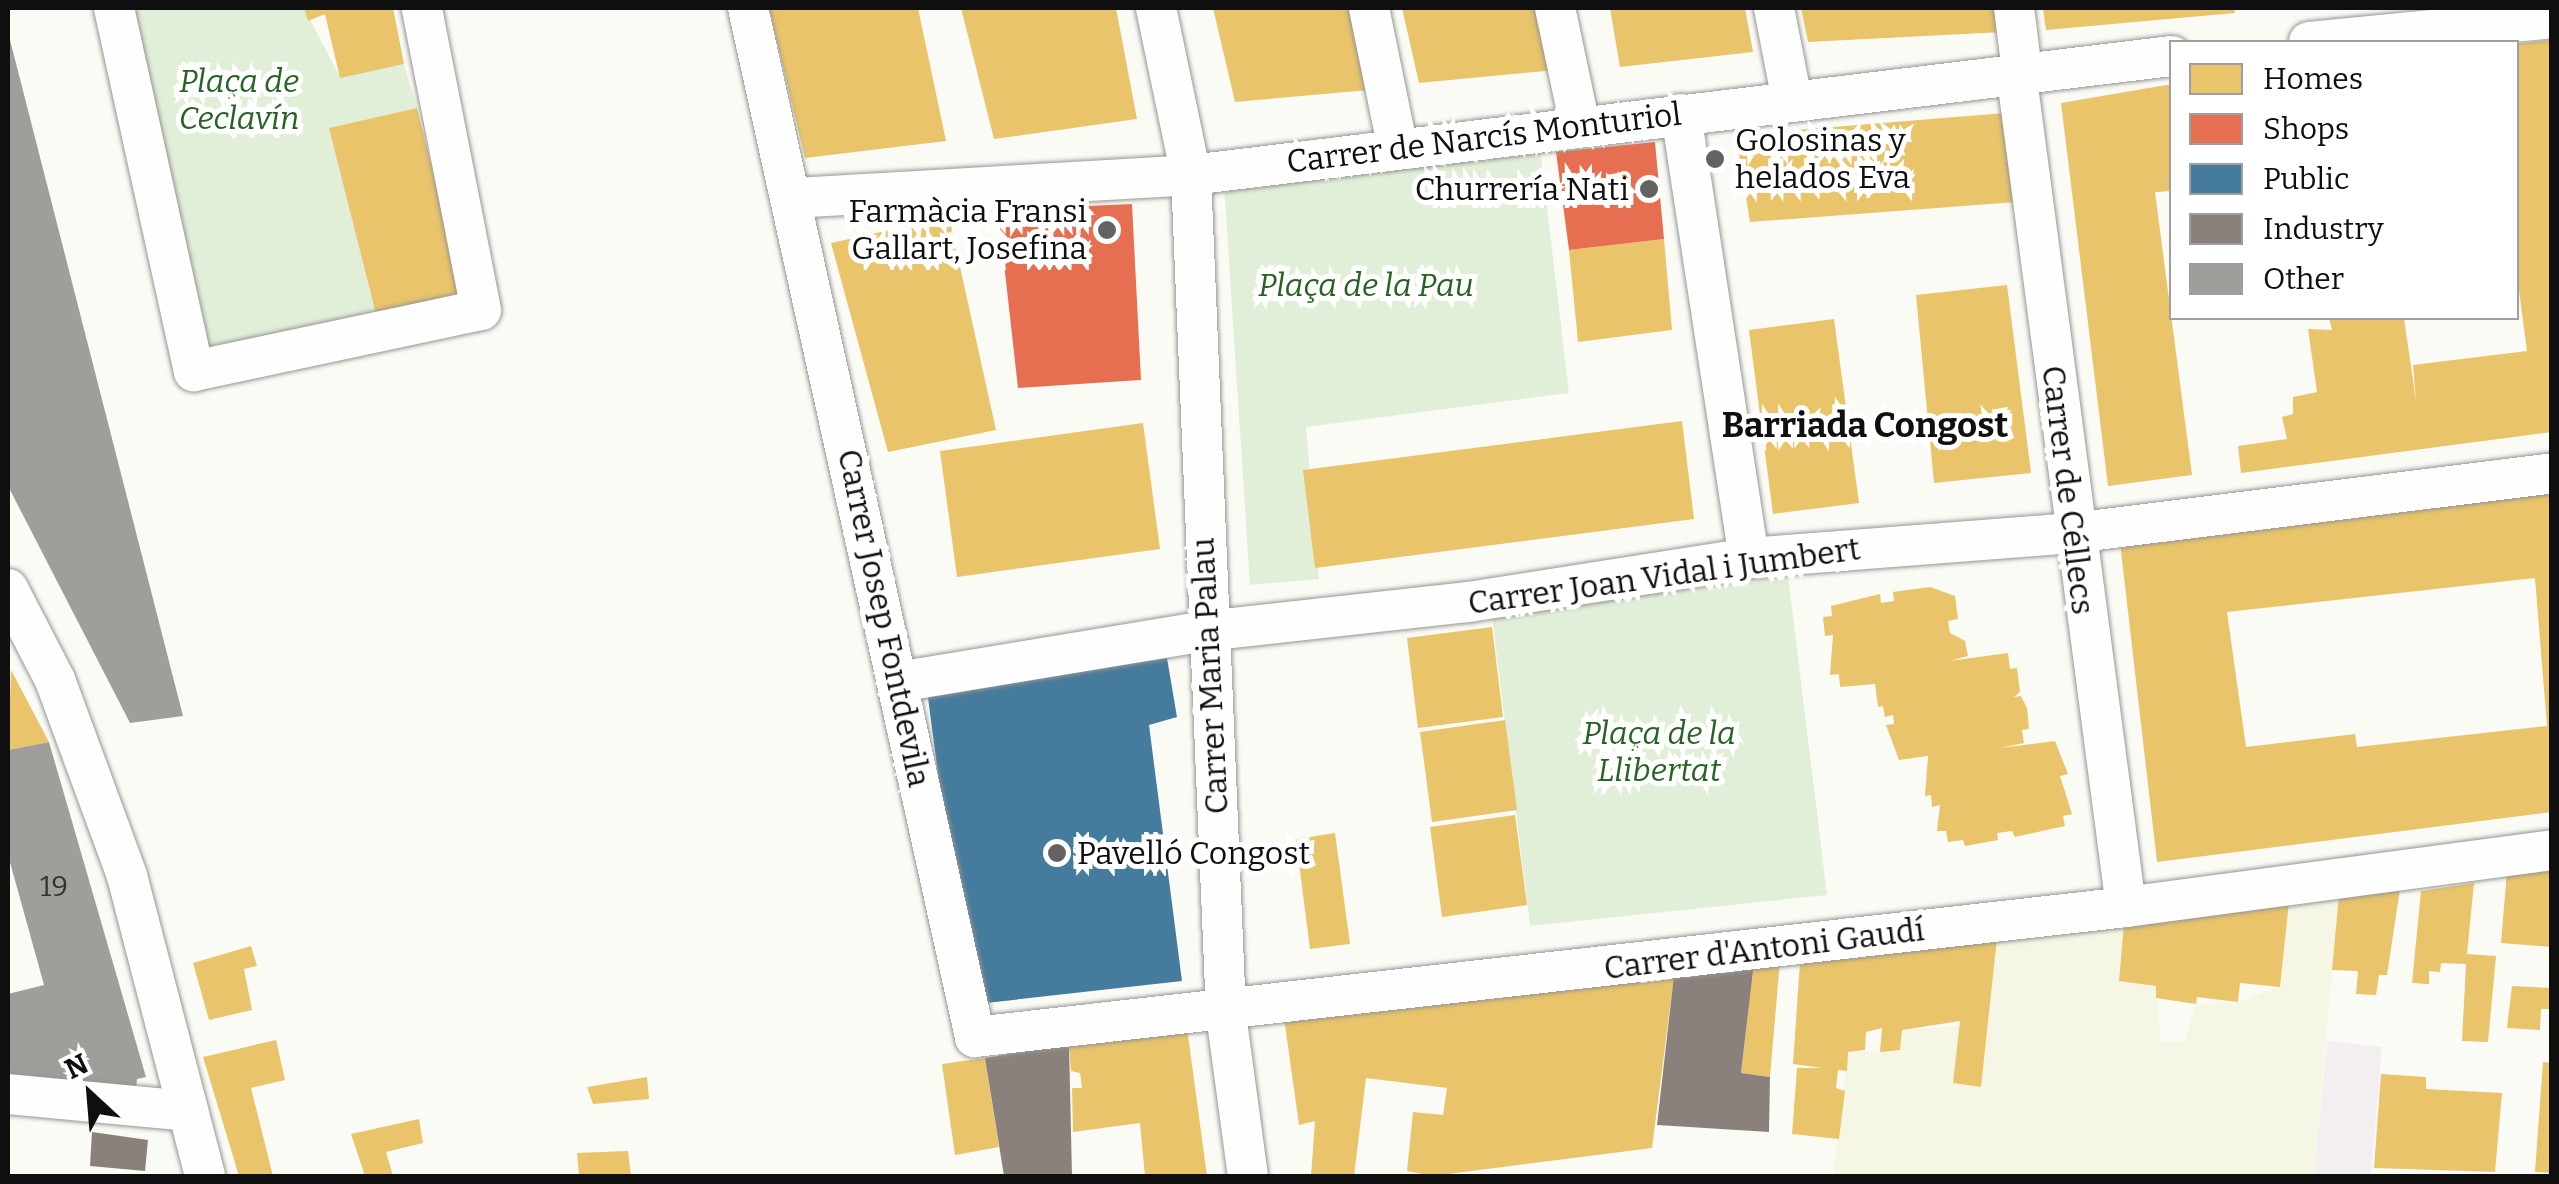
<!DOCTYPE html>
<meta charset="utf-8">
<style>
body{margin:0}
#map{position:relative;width:2559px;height:1184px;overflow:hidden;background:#fbfbf6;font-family:Bitter,serif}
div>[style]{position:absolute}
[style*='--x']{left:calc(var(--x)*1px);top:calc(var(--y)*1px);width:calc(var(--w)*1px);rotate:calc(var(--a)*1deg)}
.industrial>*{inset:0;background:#f3eff0}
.farmland>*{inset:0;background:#f5f6e4}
.green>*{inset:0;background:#e2efd8}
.homes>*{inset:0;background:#e9c46a}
.shops>*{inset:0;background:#e76f51}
.public>*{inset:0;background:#457b9d}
.industry>*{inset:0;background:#8a817c}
.building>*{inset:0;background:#9f9e9b}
.roads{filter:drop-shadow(0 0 2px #959593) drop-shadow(0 0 2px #959593)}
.minor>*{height:40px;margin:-20px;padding:0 20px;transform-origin:20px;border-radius:20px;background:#fefefe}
.dots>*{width:28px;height:28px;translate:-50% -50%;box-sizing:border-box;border:5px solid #fff;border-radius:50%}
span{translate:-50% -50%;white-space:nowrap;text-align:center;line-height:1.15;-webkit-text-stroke:10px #fff;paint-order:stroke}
.number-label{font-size:28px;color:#333332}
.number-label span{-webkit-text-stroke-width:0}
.park-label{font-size:32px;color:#286225;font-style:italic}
.street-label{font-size:32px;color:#0f0f0f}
.poi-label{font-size:32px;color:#0f0f0f}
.left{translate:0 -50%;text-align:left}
.right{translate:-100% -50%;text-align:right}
.neighbourhood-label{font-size:35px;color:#0f0f0f;font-weight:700}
.frame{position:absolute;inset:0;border:10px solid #0f0f0f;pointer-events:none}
.legend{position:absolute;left:2169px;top:40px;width:350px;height:280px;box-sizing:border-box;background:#fff;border:2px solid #9f9f9f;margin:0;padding:12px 18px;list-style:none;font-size:30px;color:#0f0f0f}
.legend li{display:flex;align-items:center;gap:20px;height:50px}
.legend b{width:50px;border:2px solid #9f9f9f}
.north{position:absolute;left:40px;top:1044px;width:100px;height:100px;-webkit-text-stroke:8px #fff;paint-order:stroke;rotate:334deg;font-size:28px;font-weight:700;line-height:40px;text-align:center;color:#0f0f0f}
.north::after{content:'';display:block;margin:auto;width:35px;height:45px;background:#0f0f0f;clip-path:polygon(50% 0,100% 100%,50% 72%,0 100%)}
</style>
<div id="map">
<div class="industrial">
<div style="clip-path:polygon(2327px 1041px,2382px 1047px,2371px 1176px,2314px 1176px)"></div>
</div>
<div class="farmland">
<div style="clip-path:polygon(2339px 895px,2314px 1176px,1833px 1176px,1848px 1052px,1899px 1050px,1901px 1030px,1960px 1026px,1997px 938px,2124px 923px,2119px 981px,2156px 986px,2161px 1042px,2185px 1041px,2196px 1004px,2238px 1002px,2280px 986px,2289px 902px)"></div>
</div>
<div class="green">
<div style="clip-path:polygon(127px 8px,304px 8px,340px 77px,404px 64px,417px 108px,330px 128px,376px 314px,190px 354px)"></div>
<div style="clip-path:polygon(1538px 131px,1569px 393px,1306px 427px,1319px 579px,1250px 585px,1223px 170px)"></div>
<div style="clip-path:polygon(1787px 567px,1827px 895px,1530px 926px,1491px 609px)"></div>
</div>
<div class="homes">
<div style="clip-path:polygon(304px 8px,393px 8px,404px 64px,340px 78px,325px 14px,308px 21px)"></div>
<div style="clip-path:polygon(769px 8px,918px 8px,946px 141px,805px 158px)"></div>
<div style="clip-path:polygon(961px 8px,1116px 8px,1137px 119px,994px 139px)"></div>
<div style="clip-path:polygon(1213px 8px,1354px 8px,1369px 90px,1235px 102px)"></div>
<div style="clip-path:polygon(1402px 8px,1540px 8px,1555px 70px,1419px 83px)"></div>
<div style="clip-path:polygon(1610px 8px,1745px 8px,1753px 52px,1620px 67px)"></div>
<div style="clip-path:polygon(1801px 8px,2000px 8px,2003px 32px,1808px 42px)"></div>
<div style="clip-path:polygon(2043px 8px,2234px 8px,2235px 13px,2046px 30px)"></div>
<div style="clip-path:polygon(2552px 40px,2552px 432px,2241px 473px,2238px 446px,2287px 439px,2282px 417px,2293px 414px,2293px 397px,2317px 392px,2308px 329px,2332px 330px,2329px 318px,2404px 318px,2416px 401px,2413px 365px,2527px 351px,2516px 268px,2516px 44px)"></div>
<div style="clip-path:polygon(2172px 84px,2172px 191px,2155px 192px,2192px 475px,2108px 486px,2061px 103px)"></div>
<div style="clip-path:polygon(417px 108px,463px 292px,376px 314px,329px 128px)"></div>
<div style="clip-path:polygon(2005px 113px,2016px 202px,1750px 222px,1736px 135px)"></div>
<div style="clip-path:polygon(949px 217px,996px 430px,888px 452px,831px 243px)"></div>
<div style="clip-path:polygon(1664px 239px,1672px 330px,1578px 342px,1569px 250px)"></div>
<div style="clip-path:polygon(2007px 285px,2031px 473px,1934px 483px,1916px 295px)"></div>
<div style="clip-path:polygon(1834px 319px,1859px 503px,1773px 514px,1749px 330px)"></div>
<div style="clip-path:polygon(1682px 421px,1694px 519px,1315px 568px,1303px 470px)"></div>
<div style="clip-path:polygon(1143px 423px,1160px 549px,957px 577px,940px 451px)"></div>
<div style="clip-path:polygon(evenodd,2552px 482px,2552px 812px,2157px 862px,2119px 534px,2552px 482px,2535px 578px,2547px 726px,2357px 747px,2355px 734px,2246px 747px,2227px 612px,2535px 578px)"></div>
<div style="clip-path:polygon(1930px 587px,1955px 596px,1958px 619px,1948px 621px,1950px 633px,1965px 641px,1968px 656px,1949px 661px,2008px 653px,2010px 669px,2017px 668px,2020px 692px,2014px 697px,2021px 696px,2027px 708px,2029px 729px,2022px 730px,2024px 743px,2000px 748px,2055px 741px,2068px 774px,2060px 776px,2072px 814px,2063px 816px,2065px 826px,2015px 837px,2012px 831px,1997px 833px,1998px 840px,1965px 846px,1963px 840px,1948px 842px,1946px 831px,1937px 831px,1940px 805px,1932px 807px,1931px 795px,1925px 796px,1928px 756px,1899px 760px,1886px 725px,1894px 724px,1893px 715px,1885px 717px,1883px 706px,1878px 707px,1875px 684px,1840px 687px,1839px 674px,1830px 675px,1833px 635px,1825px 636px,1823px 617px,1832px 616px,1831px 606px,1880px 594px,1881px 603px,1894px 601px,1893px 592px)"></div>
<div style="clip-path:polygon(1492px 627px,1503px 717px,1418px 728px,1407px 638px)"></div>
<div style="clip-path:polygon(11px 670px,49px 742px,8px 750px)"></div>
<div style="clip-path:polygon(1505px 720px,1517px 810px,1432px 822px,1420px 732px)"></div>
<div style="clip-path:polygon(1515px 815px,1527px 905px,1442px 917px,1430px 827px)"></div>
<div style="clip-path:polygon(1335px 833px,1350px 944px,1310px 949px,1296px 839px)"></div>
<div style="clip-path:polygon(2552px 866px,2552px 947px,2501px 943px,2507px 871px)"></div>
<div style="clip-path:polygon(2474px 883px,2467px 954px,2496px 956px,2488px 1042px,2462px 1041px,2466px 964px,2441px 963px,2440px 972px,2429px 971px,2429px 984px,2412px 983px,2421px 891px)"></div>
<div style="clip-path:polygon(2400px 889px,2387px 975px,2379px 975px,2376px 995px,2356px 994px,2358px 971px,2332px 970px,2339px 895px)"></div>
<div style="clip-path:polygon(2289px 902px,2280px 987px,2240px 983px,2238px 1002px,2197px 997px,2196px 1004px,2156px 998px,2156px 986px,2119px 981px,2124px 923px)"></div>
<div style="clip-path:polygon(1997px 938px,1981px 1087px,1953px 1083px,1960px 1021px,1902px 1030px,1900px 1050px,1880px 1052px,1882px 1028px,1866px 1032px,1865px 1050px,1848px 1052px,1847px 1071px,1838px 1070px,1836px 1088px,1845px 1091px,1839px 1139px,1792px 1134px,1797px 1068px,1822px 1068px,1793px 1064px,1800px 962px)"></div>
<div style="clip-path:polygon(251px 946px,257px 966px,244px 969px,252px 1010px,209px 1020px,193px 963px)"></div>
<div style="clip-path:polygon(1780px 960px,1770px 1077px,1741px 1073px,1754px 963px)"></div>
<div style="clip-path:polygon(1675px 969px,1652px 1148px,1433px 1176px,1407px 1171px,1413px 1112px,1443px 1115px,1447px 1088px,1366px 1078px,1354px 1176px,1311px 1176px,1315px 1121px,1299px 1125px,1284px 1018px)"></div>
<div style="clip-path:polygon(2512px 986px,2552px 988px,2552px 1009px,2541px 1009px,2540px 1030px,2507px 1028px)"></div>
<div style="clip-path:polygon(1187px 1028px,1207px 1176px,1145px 1176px,1140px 1123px,1073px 1132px,1072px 1088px,1082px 1088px,1080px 1073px,1071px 1071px,1069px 1044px)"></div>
<div style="clip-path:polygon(276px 1040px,285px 1080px,251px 1088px,273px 1176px,239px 1176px,203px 1057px)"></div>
<div style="clip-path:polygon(985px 1058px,999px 1147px,955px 1155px,942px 1064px)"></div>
<div style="clip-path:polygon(2543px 1062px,2552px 1063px,2552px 1173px,2535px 1172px)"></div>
<div style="clip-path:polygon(2381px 1074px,2426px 1077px,2426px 1089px,2502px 1093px,2495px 1172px,2374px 1168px)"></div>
<div style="clip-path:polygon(647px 1077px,649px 1099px,593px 1104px,587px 1087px)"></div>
<div style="clip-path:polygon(419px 1119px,423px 1143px,386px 1152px,393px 1176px,365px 1176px,351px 1134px)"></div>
<div style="clip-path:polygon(628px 1151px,631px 1176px,579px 1176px,577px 1153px)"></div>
</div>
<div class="shops">
<div style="clip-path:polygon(1655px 142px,1664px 239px,1569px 250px,1556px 152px)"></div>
<div style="clip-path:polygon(1132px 204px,1141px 380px,1018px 388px,998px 210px)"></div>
</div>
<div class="public">
<div style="clip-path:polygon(1167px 658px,1177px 717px,1149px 725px,1182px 981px,968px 1005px,927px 690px)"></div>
</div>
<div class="industry">
<div style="clip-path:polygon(1754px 963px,1741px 1073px,1770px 1077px,1769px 1132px,1657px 1125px,1674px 975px)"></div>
<div style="clip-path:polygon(1069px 1044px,1072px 1176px,1004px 1176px,985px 1058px)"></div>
<div style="clip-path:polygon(92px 1132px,148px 1140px,145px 1171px,90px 1166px)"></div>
</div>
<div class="building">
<div style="clip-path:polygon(9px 36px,183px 716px,130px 723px,8px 486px)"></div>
<div style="clip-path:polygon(49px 742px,146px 1077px,137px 1079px,136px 1088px,8px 1075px,8px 994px,44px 985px,8px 855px,8px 750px)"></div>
</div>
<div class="roads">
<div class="minor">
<div style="--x:114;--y:8;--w:372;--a:77.6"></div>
<div style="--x:194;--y:371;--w:293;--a:-12"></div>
<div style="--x:481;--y:310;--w:308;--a:-101.1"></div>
<div style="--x:748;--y:8;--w:1054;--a:77.56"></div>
<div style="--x:975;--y:1037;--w:1158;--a:-6.44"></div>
<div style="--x:2126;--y:907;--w:430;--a:-7.6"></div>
<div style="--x:1156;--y:8;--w:171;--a:78.2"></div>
<div style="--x:1191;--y:175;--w:840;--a:87.61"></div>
<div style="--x:1226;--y:1014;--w:163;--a:82.3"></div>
<div style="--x:1369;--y:8;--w:144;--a:78.4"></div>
<div style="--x:1555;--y:8;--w:121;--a:78"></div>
<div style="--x:1774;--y:8;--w:95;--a:79"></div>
<div style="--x:2014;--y:8;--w:64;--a:82.8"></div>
<div style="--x:2309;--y:42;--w:244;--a:-5.6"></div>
<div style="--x:2016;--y:71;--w:843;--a:82.5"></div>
<div style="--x:1681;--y:114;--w:449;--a:81.3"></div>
<div style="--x:794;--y:198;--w:398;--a:-3.3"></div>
<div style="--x:1191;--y:175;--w:988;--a:-6.92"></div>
<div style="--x:8;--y:589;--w:102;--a:62.7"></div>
<div style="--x:55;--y:680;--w:209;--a:69.8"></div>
<div style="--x:127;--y:876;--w:310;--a:75.4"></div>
<div style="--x:898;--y:682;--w:312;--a:-9.4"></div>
<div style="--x:1206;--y:631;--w:265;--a:-6.3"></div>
<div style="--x:1469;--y:602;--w:283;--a:-8.9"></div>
<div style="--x:1749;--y:558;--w:325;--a:-4.4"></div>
<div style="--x:2073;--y:533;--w:483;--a:-7.1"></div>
<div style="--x:8;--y:1094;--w:181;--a:5.4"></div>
</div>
</div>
<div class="dots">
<div style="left:1715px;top:159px;background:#626260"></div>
<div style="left:1649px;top:189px;background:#626260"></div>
<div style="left:1107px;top:230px;background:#626260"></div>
<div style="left:1057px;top:853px;background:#626260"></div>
</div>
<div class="number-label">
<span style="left:54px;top:887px">19</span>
</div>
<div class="park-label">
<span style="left:239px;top:100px">Plaça de<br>Ceclavín</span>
<span style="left:1366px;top:285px">Plaça de la Pau</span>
<span style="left:1659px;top:752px">Plaça de la<br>Llibertat</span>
</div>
<div class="street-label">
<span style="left:1484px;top:138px;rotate:-7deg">Carrer de Narcís Monturiol</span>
<span style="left:2068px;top:490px;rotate:83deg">Carrer de Céllecs</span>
<span style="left:1664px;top:576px;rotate:-8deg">Carrer Joan Vidal i Jumbert</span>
<span style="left:884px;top:618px;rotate:78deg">Carrer Josep Fontdevila</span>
<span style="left:1210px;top:676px;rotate:-93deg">Carrer Maria Palau</span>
<span style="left:1764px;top:949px;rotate:-7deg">Carrer d'Antoni Gaudí</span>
</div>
<div class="poi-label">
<span class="left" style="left:1735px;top:159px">Golosinas y<br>helados Eva</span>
<span class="right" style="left:1629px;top:189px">Churrería Nati</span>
<span class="right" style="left:1087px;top:230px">Farmàcia Fransi<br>Gallart, Josefina</span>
<span class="left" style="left:1077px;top:853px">Pavelló Congost</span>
</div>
<div class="neighbourhood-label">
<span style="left:1865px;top:425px">Barriada Congost</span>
</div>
<div class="frame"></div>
<ul class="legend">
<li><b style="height:28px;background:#e9c46a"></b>Homes</li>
<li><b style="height:28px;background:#e76f51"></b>Shops</li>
<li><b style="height:28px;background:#457b9d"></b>Public</li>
<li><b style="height:28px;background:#8a817c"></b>Industry</li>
<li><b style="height:28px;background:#9f9e9b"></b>Other</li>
</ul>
<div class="north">N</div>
</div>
